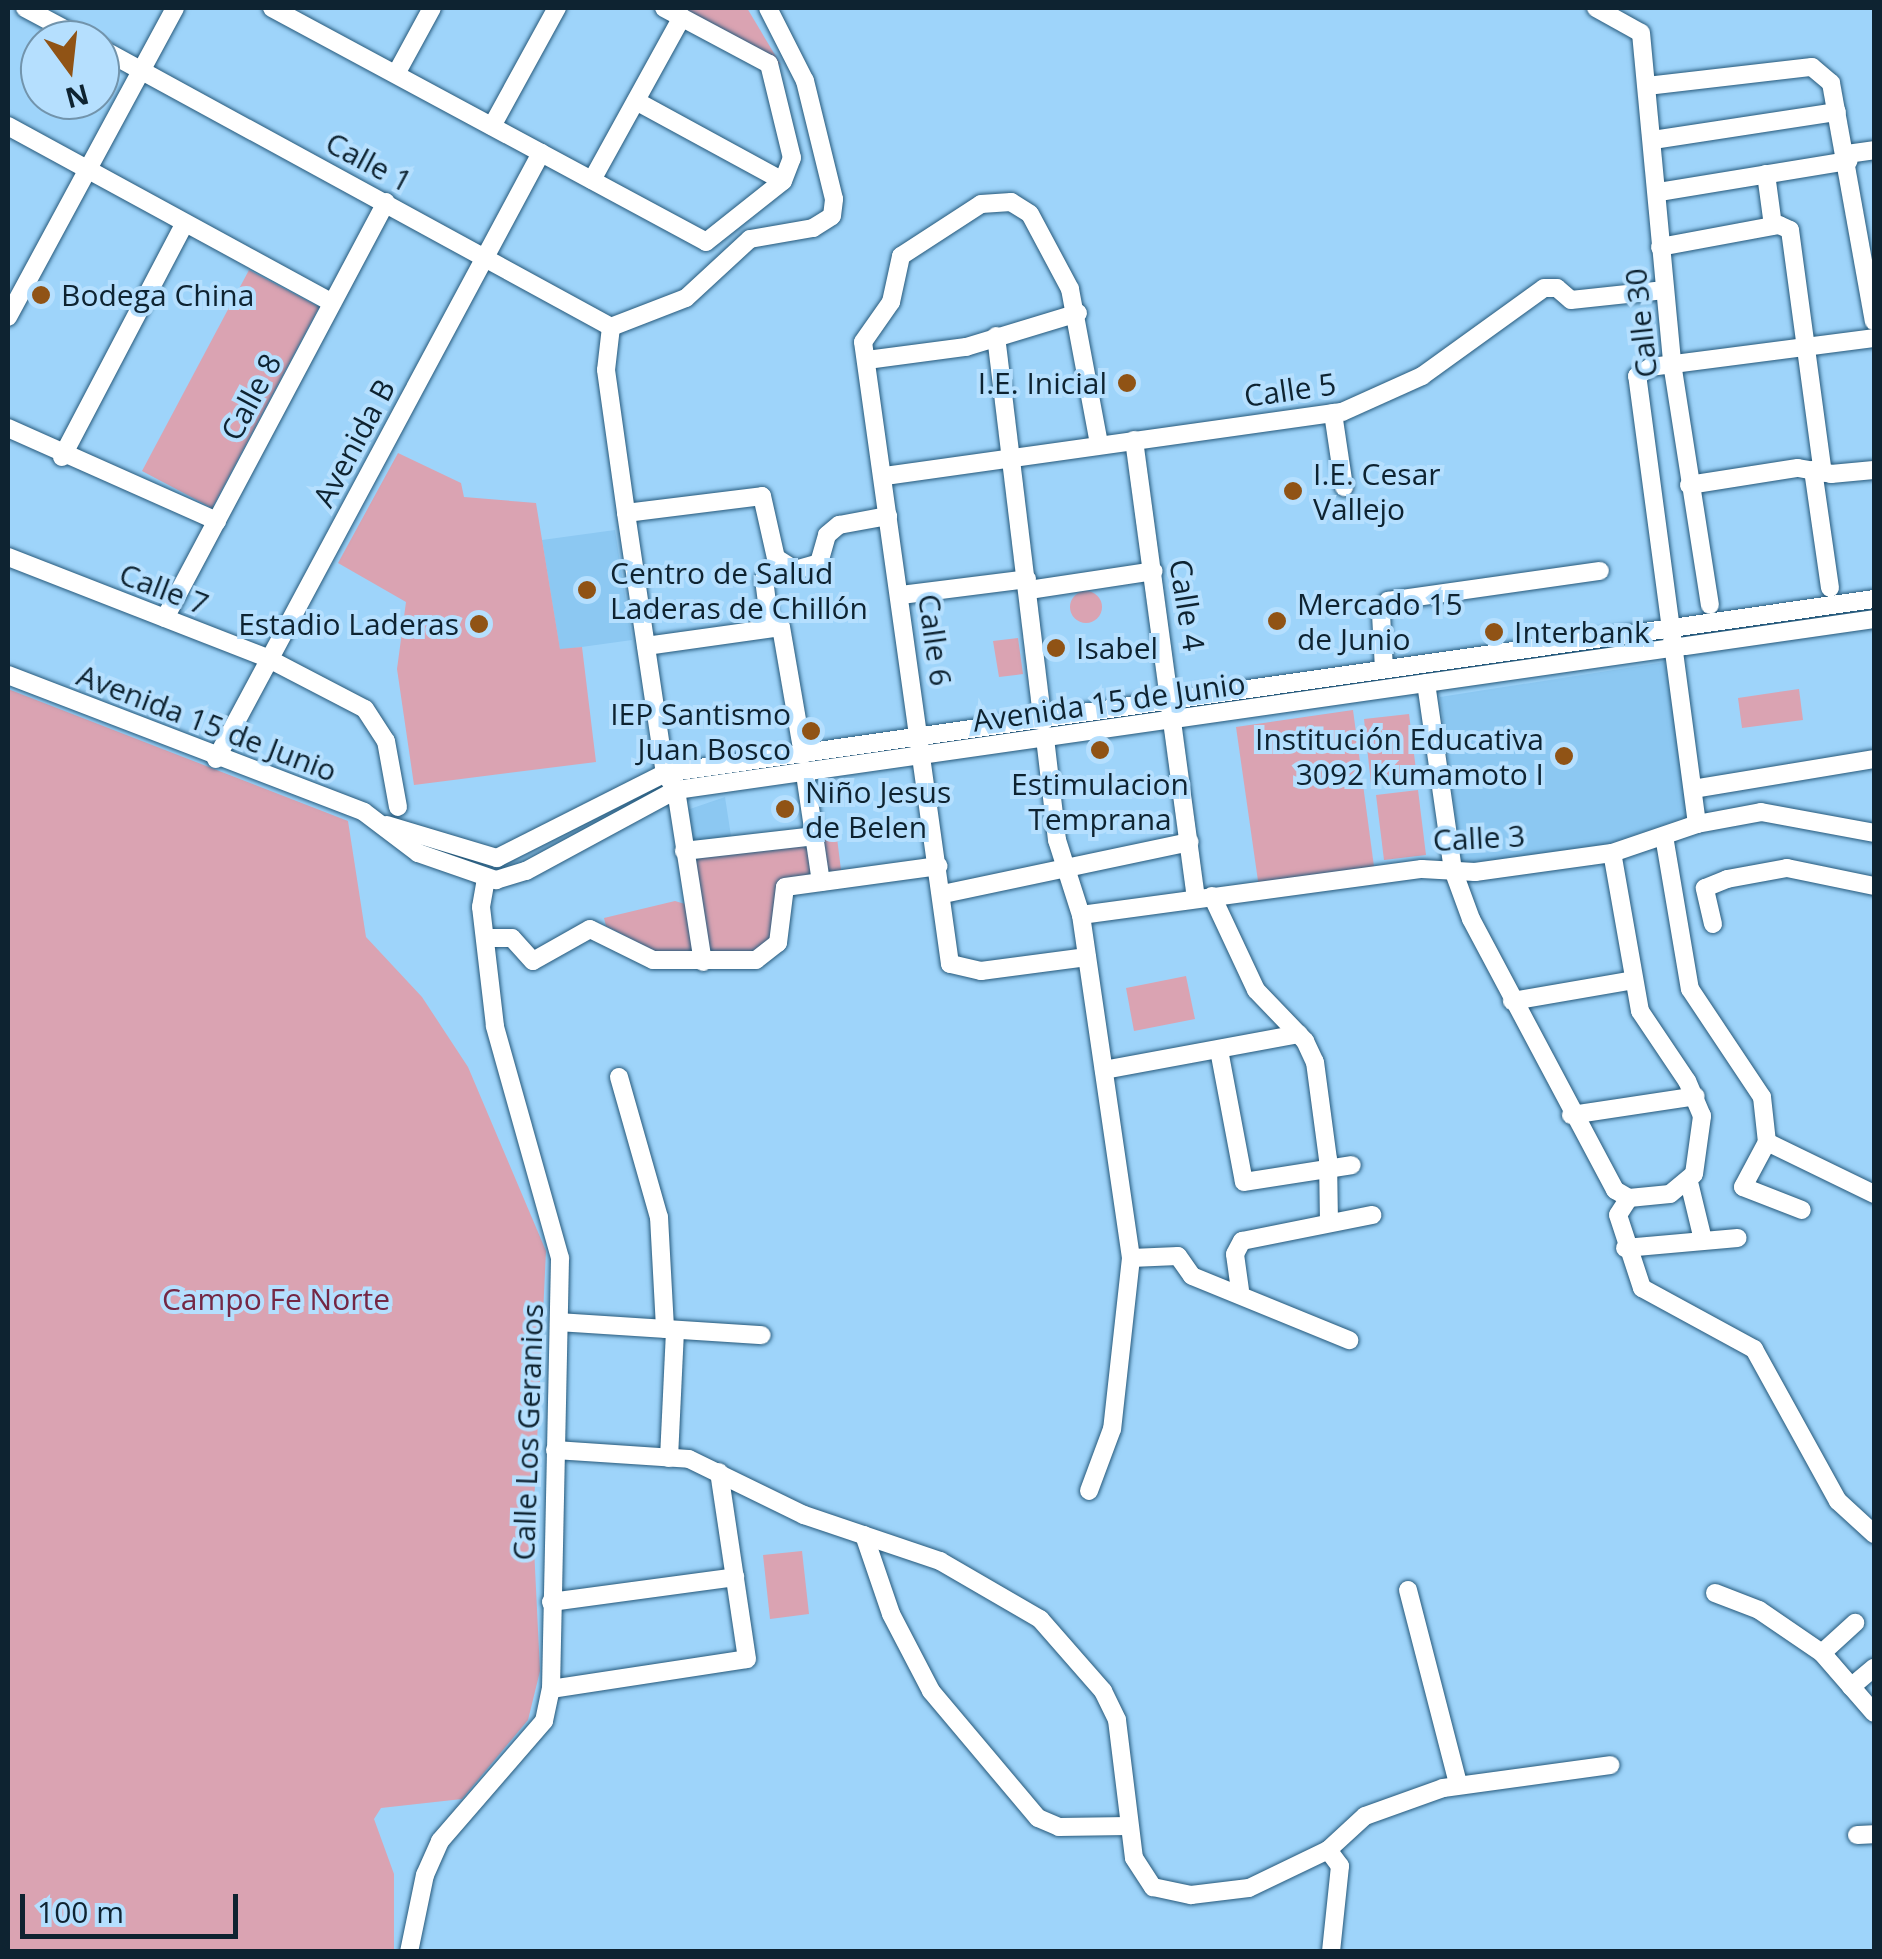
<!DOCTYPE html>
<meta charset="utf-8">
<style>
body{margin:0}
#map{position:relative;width:1882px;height:1959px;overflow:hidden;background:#9ed4fa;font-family:"Open Sans",sans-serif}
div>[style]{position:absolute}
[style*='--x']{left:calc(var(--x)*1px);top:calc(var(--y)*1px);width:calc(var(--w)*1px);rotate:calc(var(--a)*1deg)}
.built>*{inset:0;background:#8cc8f2}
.green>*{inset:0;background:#daa3b2}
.round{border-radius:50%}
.roads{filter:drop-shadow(0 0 2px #26597b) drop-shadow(0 0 2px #26597b)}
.minor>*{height:18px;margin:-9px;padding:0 9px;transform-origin:9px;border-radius:9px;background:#fff}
.dots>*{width:28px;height:28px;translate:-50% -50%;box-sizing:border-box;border:5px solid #b5dffe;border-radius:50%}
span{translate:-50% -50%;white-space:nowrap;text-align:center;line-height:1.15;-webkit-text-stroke:8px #b5dffe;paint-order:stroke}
.street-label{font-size:30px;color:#0e2331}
.poi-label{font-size:30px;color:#0e2331}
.left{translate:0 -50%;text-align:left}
.right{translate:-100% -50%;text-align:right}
.park-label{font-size:30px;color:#742744}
.frame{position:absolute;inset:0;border:10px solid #0e2331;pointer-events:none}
.north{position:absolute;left:20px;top:20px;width:100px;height:100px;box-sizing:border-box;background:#b5dffe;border:2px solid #7294ac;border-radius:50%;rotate:165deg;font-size:28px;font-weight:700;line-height:40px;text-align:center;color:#0e2331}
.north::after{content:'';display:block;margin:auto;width:35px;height:45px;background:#905315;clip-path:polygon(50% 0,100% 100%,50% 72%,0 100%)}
.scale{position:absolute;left:20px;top:1894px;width:218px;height:45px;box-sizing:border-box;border:5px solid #0e2331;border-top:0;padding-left:12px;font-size:30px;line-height:35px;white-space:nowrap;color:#0e2331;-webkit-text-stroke:8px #b5dffe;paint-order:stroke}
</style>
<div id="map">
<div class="built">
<div style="clip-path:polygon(615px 530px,632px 640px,560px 650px,542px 540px)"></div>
<div style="clip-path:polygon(1665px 662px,1689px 816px,1607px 844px,1462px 864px,1440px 697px)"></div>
<div style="clip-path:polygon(725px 797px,731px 836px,692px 842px,687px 810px)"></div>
</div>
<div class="green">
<div style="clip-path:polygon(676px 8px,747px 8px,781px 65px)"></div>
<div style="clip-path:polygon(249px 270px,319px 307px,212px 508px,142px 471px)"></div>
<div style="clip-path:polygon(398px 453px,461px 483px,464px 497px,536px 503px,560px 649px,582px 647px,596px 762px,414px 785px,397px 669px,406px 602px,338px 563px)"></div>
<div class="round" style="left:1070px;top:591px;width:32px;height:32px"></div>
<div style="clip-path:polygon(1018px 638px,1023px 674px,999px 677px,993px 641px)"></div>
<div style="clip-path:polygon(8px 689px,348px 821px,366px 937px,422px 997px,468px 1067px,546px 1251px,533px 1527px,540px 1671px,528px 1720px,462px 1799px,381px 1808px,374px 1819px,394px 1874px,394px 1951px,8px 1951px)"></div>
<div style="clip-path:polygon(1799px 689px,1803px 720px,1742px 728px,1738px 698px)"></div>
<div style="clip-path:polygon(1353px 710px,1375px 874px,1259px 888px,1236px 727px)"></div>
<div style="clip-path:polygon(1409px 714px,1417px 778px,1371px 784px,1364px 719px)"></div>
<div style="clip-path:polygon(1418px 790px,1426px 855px,1384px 860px,1376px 795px)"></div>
<div style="clip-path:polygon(836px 830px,841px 870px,827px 872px,821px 833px)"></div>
<div style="clip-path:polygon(808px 842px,813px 880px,776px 884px,781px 928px,763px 955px,708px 955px,694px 854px)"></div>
<div style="clip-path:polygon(675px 901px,685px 904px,695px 955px,672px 960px,606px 926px,604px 918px)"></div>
<div style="clip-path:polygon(1186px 976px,1195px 1019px,1134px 1031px,1126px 988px)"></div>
<div style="clip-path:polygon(802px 1551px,809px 1614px,770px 1619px,763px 1555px)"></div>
</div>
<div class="roads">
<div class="minor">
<div style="--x:25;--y:8;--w:68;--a:28.1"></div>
<div style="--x:272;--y:8;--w:493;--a:28.3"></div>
<div style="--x:706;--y:242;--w:98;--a:-38.4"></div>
<div style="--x:783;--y:181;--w:25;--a:-69"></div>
<div style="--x:792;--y:158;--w:97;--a:-103.7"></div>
<div style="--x:769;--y:64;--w:119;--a:-151.9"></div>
<div style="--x:1596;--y:8;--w:51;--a:29.1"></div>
<div style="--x:1641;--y:33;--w:331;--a:84.6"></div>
<div style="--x:1672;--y:363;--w:245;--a:81.1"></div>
<div style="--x:100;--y:48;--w:582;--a:28.63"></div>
<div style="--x:396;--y:74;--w:75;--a:-61.4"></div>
<div style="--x:1647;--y:86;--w:166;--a:-6.6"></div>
<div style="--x:1812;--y:67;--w:25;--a:40"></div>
<div style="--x:1831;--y:83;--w:242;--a:79.8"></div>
<div style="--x:636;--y:101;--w:167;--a:28.6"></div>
<div style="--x:8;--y:126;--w:369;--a:28.6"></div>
<div style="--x:492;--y:126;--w:135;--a:-61.2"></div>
<div style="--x:1653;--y:140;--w:186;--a:-8.7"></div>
<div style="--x:1847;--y:154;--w:27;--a:-8"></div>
<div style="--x:1766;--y:174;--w:52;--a:82.3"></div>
<div style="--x:592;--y:180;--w:186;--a:-61.1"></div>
<div style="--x:1659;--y:192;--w:192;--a:-9.3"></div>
<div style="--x:1660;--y:247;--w:121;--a:-10.5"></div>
<div style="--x:1779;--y:225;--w:12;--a:24"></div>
<div style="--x:1790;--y:230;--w:245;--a:82.3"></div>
<div style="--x:8;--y:317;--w:351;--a:-61.6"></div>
<div style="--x:611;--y:327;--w:43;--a:96.6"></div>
<div style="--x:606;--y:370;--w:144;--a:82"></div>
<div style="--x:626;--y:513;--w:263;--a:81.5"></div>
<div style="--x:665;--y:773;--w:20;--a:57"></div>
<div style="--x:676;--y:790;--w:174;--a:81.1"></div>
<div style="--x:611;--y:327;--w:80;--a:-21.1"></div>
<div style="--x:686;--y:298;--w:87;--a:-42.7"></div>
<div style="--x:750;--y:239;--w:64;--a:-9.9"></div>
<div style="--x:813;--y:228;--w:22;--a:-32"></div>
<div style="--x:832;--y:216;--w:17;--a:-83"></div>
<div style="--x:834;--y:199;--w:122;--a:-103.8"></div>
<div style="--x:805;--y:81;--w:82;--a:-116.9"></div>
<div style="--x:996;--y:336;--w:389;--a:83.1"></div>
<div style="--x:867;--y:360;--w:100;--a:-7.5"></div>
<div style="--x:966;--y:347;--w:117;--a:-16.9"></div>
<div style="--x:1333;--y:413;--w:75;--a:81.5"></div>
<div style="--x:8;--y:428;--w:229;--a:24"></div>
<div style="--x:1134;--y:440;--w:462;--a:82.3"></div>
<div style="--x:62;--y:457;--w:264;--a:-62.3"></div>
<div style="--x:1813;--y:470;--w:119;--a:81.8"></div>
<div style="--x:885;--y:476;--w:461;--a:-8"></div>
<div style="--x:1342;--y:412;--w:88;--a:-24.2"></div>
<div style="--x:1422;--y:376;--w:150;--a:-35.8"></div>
<div style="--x:1544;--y:288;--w:13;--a:0"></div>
<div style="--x:1557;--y:288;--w:18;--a:41"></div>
<div style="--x:1571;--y:300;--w:94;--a:-6.1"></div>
<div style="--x:1689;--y:485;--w:110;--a:-8.9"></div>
<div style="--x:1798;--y:468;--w:34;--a:10"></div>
<div style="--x:1831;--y:474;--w:43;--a:-5.3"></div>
<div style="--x:626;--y:513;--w:137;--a:-7.1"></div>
<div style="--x:762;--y:496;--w:64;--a:77.3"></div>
<div style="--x:776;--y:558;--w:22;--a:32"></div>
<div style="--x:795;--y:570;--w:25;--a:-16"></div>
<div style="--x:819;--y:563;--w:29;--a:-74"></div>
<div style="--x:827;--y:535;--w:16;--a:-40"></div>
<div style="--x:839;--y:525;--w:50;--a:-10.4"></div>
<div style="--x:8;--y:557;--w:280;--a:21.3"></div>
<div style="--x:269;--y:659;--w:108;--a:27.5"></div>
<div style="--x:365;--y:709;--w:38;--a:57"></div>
<div style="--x:386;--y:741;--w:67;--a:79.7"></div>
<div style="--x:1029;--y:590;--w:126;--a:-8.6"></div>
<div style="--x:901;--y:595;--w:127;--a:-7.2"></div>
<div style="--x:165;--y:618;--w:471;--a:-62"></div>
<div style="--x:770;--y:626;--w:47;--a:-97.3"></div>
<div style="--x:764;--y:579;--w:24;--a:-54"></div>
<div style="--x:646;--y:646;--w:136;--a:-8"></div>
<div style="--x:781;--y:627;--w:130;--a:80.2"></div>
<div style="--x:1384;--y:669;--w:56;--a:-93.1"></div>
<div style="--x:1381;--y:613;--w:14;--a:-60"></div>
<div style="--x:1388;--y:601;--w:214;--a:-8.1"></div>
<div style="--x:8;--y:675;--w:381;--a:21"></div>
<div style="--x:364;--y:812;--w:68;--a:37.2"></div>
<div style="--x:418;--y:853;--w:83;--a:19.1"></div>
<div style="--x:496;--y:880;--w:31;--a:-17"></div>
<div style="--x:526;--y:871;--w:170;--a:-28.4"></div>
<div style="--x:676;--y:790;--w:1210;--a:-8.12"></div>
<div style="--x:1426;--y:683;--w:189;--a:81.8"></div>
<div style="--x:1453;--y:870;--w:52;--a:69.8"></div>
<div style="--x:1471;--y:919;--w:307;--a:62"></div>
<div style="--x:1615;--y:1190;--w:16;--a:30"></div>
<div style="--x:1629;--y:1198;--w:41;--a:-5.6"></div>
<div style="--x:1670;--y:1194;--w:31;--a:-40"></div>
<div style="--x:1694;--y:1174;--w:59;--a:-82.1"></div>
<div style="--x:1702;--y:1116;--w:38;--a:-113"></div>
<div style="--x:1687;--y:1081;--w:84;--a:-123.9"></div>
<div style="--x:1640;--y:1011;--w:160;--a:-100"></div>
<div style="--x:1045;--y:738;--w:103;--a:83.3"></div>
<div style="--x:1057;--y:840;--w:79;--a:72.3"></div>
<div style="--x:1081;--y:915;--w:347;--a:81.7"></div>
<div style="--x:1131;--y:1258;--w:172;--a:96.3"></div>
<div style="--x:1112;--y:1429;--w:66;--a:110.4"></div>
<div style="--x:216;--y:759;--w:688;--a:-61.8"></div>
<div style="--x:805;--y:774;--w:109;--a:81.6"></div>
<div style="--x:1693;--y:789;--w:183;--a:-9.4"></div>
<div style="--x:1697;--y:824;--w:452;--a:-97.6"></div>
<div style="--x:1637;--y:376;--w:17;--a:-33"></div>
<div style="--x:1651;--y:367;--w:225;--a:-7.4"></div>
<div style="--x:387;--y:825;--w:115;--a:16.7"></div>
<div style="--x:497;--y:858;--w:188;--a:-26.8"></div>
<div style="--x:665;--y:773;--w:1221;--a:-8.19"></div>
<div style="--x:1664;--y:836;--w:155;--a:80.4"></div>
<div style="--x:1690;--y:989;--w:130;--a:56.3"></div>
<div style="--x:1762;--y:1097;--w:45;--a:83.7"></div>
<div style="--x:1767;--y:1142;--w:51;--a:118.1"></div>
<div style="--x:1743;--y:1187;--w:63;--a:21.3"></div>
<div style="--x:684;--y:851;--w:132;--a:-6.5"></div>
<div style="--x:943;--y:894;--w:252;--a:-11.9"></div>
<div style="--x:1212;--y:896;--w:104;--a:64.9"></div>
<div style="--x:1256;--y:990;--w:71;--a:46.1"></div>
<div style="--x:1305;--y:1041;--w:23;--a:65"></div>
<div style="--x:1315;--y:1062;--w:98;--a:82.4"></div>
<div style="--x:1328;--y:1159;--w:64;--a:89.1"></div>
<div style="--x:1081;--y:915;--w:344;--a:-7.7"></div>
<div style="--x:1422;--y:869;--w:53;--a:3.2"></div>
<div style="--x:1475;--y:872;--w:138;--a:-7.9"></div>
<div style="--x:1612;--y:853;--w:90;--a:-18.8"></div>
<div style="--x:1697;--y:824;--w:65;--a:-10.6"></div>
<div style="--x:1761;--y:812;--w:115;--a:10.5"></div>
<div style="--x:1713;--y:924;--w:37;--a:-103"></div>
<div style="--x:1705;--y:888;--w:24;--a:-22"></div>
<div style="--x:1727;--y:879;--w:61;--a:-10.4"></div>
<div style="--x:1787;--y:868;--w:89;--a:11.7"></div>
<div style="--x:486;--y:938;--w:26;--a:0"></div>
<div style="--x:512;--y:938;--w:31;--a:48"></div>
<div style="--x:533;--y:961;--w:65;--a:-29.3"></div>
<div style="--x:590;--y:929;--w:70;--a:26.2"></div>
<div style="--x:653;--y:960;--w:103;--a:0"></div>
<div style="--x:756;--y:960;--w:28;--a:-38"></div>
<div style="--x:778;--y:943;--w:56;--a:-82.9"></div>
<div style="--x:785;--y:887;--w:155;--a:-7.8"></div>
<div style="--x:1087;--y:957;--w:107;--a:172.5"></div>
<div style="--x:981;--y:971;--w:32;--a:-167"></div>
<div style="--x:950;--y:964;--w:628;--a:-97.96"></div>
<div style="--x:863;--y:342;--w:49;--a:-55"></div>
<div style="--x:891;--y:302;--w:47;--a:-77.7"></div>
<div style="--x:901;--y:256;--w:95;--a:-33"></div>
<div style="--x:981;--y:204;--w:30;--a:-4"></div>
<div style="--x:1011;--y:202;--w:22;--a:32"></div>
<div style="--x:1030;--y:214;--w:85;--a:61.9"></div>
<div style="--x:1070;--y:289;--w:158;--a:79.4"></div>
<div style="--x:1512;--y:1001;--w:123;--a:-9.8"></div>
<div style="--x:1219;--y:1050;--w:134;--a:79.3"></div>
<div style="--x:1244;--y:1182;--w:109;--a:-8.9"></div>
<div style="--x:1104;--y:1070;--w:198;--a:-10.5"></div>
<div style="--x:619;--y:1077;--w:146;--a:74.1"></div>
<div style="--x:659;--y:1217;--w:112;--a:86.9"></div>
<div style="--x:1571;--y:1115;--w:126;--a:-8.6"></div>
<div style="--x:1767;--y:1142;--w:119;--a:25.9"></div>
<div style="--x:1689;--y:1182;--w:60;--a:76.4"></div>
<div style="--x:1629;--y:1198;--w:20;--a:123"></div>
<div style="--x:1618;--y:1215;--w:77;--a:71.8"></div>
<div style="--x:1642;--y:1288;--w:128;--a:28.6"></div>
<div style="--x:1754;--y:1349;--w:174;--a:61.1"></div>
<div style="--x:1838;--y:1501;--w:49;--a:42.5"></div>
<div style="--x:1625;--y:1248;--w:113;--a:-5.1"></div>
<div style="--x:1131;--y:1258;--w:47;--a:-2.4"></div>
<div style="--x:1178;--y:1256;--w:24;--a:55"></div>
<div style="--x:1192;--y:1276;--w:170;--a:22.2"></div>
<div style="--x:1240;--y:1290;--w:36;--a:-98"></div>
<div style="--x:1235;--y:1254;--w:15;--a:-62"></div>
<div style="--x:1242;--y:1241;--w:133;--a:-11.3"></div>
<div style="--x:559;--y:1322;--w:203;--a:3.7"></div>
<div style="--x:555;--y:1450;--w:134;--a:3.8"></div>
<div style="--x:689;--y:1459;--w:128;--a:26"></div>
<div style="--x:804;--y:1515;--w:144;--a:18.7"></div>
<div style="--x:940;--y:1561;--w:116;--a:30.1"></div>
<div style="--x:1040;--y:1619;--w:96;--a:48.8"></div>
<div style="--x:1103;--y:1691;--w:32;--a:64"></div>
<div style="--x:1117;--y:1720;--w:139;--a:83"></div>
<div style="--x:1134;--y:1858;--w:35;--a:57"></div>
<div style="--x:1153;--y:1887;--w:39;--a:12"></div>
<div style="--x:1191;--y:1895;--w:58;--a:-6.9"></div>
<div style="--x:1249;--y:1888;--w:88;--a:-25.7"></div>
<div style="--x:1328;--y:1850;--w:20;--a:53"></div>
<div style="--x:1340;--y:1866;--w:86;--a:96"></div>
<div style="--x:669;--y:1458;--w:128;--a:-87.3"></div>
<div style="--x:864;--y:1535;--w:83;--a:71.1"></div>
<div style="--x:891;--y:1614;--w:87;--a:62.5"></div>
<div style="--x:931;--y:1691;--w:166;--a:49.9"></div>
<div style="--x:1038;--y:1818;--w:23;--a:23"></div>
<div style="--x:1059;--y:1827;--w:69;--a:-0.8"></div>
<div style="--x:1408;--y:1590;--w:200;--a:75.5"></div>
<div style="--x:1715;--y:1593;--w:47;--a:21.1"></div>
<div style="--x:1759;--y:1610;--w:76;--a:34.3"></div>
<div style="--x:1822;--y:1653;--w:79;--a:49.1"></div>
<div style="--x:551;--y:1602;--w:186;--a:-7.7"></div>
<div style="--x:1822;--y:1653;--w:45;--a:-42.3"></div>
<div style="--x:1851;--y:1687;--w:30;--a:-40"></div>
<div style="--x:551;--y:1689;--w:198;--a:-8.7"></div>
<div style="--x:747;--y:1659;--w:189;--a:-98.5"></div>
<div style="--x:1857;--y:1835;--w:17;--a:-3"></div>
<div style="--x:1328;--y:1850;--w:50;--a:-42.6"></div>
<div style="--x:1365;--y:1816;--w:83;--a:-19.7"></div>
<div style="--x:1443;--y:1788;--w:169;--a:-7.8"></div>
<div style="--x:409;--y:1952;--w:79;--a:-78.3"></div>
<div style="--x:425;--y:1875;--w:37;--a:-66"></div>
<div style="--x:440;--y:1841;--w:159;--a:-49.1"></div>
<div style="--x:544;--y:1721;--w:33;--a:-78"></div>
<div style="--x:551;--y:1689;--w:431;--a:-88.8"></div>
<div style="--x:560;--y:1258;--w:241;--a:-105.7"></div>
<div style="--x:495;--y:1026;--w:120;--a:-96.7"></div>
<div style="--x:481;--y:907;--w:27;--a:-80"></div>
</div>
</div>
<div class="dots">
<div style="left:41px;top:295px;background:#905315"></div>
<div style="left:1127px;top:383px;background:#905315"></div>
<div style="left:1293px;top:491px;background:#905315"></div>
<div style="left:587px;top:590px;background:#905315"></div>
<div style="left:1277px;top:621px;background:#905315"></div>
<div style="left:479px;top:624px;background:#905315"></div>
<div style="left:1494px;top:632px;background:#905315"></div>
<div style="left:1056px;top:648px;background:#905315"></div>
<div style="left:811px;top:731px;background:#905315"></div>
<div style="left:1100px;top:750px;background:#905315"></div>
<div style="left:1564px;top:756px;background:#905315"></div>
<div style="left:785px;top:809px;background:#905315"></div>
</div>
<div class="street-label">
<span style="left:369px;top:162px;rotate:28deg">Calle 1</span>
<span style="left:1641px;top:323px;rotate:-96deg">Calle 30</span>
<span style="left:1290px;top:390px;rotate:-8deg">Calle 5</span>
<span style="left:251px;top:397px;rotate:-62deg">Calle 8</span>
<span style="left:354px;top:443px;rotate:-62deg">Avenida B</span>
<span style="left:164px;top:589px;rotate:21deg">Calle 7</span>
<span style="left:1187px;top:605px;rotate:81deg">Calle 4</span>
<span style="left:935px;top:640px;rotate:82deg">Calle 6</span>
<span style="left:1109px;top:702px;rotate:-8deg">Avenida 15 de Junio</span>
<span style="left:207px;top:723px;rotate:21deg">Avenida 15 de Junio</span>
<span style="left:1479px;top:838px;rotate:-3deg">Calle 3</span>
<span style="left:528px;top:1432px;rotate:-88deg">Calle Los Geranios</span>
</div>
<div class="poi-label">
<span class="left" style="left:61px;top:295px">Bodega China</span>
<span class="right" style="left:1107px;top:383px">I.E. Inicial</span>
<span class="left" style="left:1313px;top:491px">I.E. Cesar<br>Vallejo</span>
<span class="left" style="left:610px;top:590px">Centro de Salud<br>Laderas de Chillón</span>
<span class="left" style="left:1297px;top:621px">Mercado 15<br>de Junio</span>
<span class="right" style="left:459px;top:624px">Estadio Laderas</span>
<span class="left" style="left:1514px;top:632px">Interbank</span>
<span class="left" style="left:1076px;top:648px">Isabel</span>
<span class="right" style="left:791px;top:731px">IEP Santismo<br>Juan Bosco</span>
<span class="right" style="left:1544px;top:756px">Institución Educativa<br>3092 Kumamoto I</span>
<span style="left:1100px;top:801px">Estimulacion<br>Temprana</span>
<span class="left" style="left:805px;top:809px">Niño Jesus<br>de Belen</span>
</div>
<div class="park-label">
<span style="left:276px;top:1299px">Campo Fe Norte</span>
</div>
<div class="frame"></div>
<div class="north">N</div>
<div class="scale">100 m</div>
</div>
